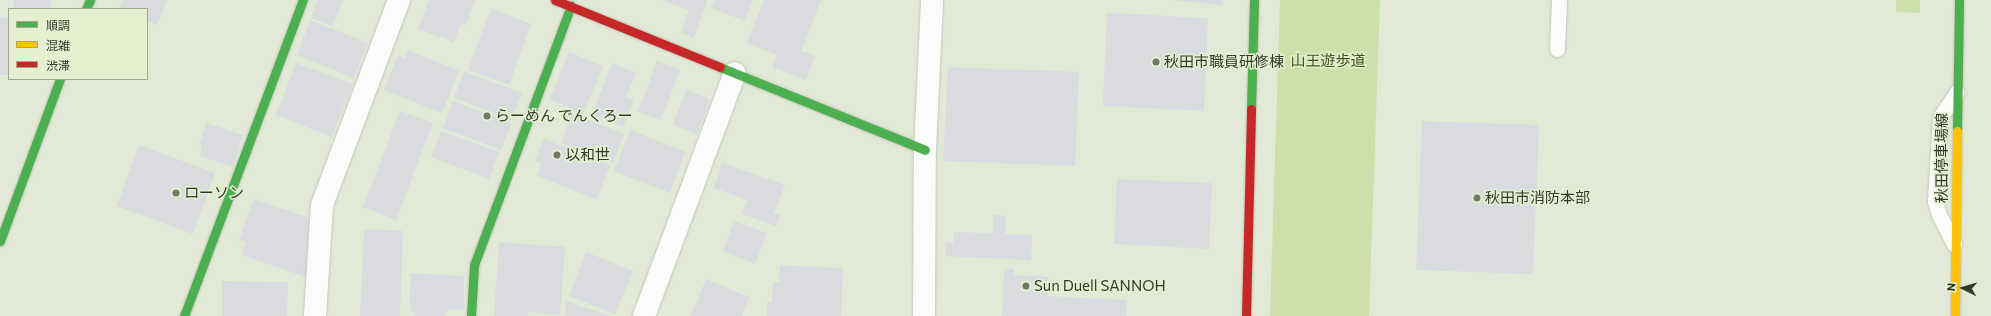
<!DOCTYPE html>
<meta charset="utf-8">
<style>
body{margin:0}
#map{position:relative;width:1991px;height:316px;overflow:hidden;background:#e2e9d7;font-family:Commissioner,"Noto Sans JP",sans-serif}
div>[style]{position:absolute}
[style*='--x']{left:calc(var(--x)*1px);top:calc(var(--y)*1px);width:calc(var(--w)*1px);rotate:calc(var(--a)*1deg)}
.green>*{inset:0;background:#cde0a9}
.building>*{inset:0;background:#dadbdf}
.roads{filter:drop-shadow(0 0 1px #c1c7b9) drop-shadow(0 0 1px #c1c7b9)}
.lane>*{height:15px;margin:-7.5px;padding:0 7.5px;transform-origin:7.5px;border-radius:7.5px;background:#fbfcf9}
.street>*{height:22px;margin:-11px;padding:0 11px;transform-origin:11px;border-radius:11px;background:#fbfcf9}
.fast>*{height:9px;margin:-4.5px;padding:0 4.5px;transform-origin:4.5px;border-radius:4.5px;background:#4caf50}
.slow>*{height:9px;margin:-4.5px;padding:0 4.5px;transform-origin:4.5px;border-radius:4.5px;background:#ffc107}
.jam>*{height:9px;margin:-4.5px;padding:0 4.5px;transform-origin:4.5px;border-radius:4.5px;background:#c62828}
.dots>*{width:11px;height:11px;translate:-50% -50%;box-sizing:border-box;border:2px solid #e4f0d0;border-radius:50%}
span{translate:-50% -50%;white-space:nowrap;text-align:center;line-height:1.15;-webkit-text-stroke:3px #e4f0d0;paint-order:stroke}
.park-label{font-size:15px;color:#415213}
.poi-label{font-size:15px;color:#35392d}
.left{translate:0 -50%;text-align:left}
.street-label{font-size:15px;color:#35392d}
.legend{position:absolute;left:8px;top:8px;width:140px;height:72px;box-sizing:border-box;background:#e4f0d0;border:1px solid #9ea78f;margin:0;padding:5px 7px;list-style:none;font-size:12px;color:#35392d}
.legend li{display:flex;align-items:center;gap:8px;height:20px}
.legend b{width:20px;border:1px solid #9ea78f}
.north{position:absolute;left:1943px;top:268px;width:40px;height:40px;-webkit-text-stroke:3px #e4f0d0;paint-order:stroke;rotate:275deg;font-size:11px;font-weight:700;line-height:16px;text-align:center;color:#35392d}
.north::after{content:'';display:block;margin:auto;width:14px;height:18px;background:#35392d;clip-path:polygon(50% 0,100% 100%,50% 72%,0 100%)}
</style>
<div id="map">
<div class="green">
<div style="clip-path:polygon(1280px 0,1380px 0,1369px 316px,1270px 316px)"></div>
<div style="clip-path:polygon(1896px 0,1920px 0,1920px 13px,1896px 12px)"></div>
</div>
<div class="building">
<div style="clip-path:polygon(13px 0,51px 0,51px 9px,14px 9px)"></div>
<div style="clip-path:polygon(123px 0,167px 0,157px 25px,147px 21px,147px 9px,119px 9px)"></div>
<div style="clip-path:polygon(317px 0,343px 0,333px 26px,311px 18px)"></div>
<div style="clip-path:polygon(429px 0,475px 0,466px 25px,461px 23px,454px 42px,418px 29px)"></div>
<div style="clip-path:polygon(662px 0,707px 0,694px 38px,681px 33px,689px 10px)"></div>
<div style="clip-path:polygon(714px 0,753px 0,745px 21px,711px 8px)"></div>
<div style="clip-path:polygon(764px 0,821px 0,801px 51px,815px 56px,806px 80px,772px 67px,777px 55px,747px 43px)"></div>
<div style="clip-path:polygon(1169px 0,1223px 0,1223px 5px)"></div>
<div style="clip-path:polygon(491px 8px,531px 24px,509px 85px,468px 70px)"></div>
<div style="clip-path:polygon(1107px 13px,1208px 18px,1204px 111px,1103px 106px)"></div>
<div style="clip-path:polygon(9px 17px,9px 75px,0 75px,0 18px)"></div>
<div style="clip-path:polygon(310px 20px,368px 43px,354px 78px,297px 55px)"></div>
<div style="clip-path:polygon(408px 50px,459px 71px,442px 113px,384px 90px,398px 55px,405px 58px)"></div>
<div style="clip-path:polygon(569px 52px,603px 66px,583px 114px,550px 100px)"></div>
<div style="clip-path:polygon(657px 61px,680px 70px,661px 120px,638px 112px)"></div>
<div style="clip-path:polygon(296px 63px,353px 84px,332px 137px,276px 115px)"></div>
<div style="clip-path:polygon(612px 63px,636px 73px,626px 97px,634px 100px,623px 127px,592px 115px)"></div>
<div style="clip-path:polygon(948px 67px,1079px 72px,1075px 166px,943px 161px)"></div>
<div style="clip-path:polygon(464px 71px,522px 93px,512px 120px,454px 98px)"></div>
<div style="clip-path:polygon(686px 90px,710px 99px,697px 134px,673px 125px)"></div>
<div style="clip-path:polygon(453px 101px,511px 123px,501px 150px,443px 128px)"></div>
<div style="clip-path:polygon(400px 111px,433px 123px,396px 220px,363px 207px)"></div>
<div style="clip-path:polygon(572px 114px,624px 134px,613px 163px,561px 143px)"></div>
<div style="clip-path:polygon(1422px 121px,1539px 125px,1533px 274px,1416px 270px)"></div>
<div style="clip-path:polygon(206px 123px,243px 135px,233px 167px,200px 156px,202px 147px,199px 145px)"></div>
<div style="clip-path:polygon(630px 130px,685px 152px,670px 193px,614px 171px)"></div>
<div style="clip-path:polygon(441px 131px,499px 152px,489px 179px,431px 157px)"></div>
<div style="clip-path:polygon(544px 139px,610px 165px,597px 200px,537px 176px,541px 164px,535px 161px)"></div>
<div style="clip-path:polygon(139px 145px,215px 173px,193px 234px,117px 206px)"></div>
<div style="clip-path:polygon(722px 163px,785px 185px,774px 213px,780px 215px,776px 226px,742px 214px,747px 200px,714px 188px)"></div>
<div style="clip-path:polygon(1117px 179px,1212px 183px,1209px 249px,1114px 244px)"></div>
<div style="clip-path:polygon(254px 199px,309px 218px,306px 277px,242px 255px,246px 242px,239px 240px)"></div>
<div style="clip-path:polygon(993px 215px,1006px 216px,1005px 234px,1032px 235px,1031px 260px,945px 256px,946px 242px,953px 243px,954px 232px,993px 233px)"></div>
<div style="clip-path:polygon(734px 221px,767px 233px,755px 264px,723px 251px)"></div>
<div style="clip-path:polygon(364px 229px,403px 231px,400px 316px,360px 316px)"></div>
<div style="clip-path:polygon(499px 242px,565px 247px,560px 315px,528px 312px,528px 316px,494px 316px)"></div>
<div style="clip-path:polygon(586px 252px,633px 271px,615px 314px,569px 296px)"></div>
<div style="clip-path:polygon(780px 265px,843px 268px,841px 316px,767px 316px,767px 302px,772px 303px,773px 282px,779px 282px)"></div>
<div style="clip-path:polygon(1004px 269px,1014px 269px,1013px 275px,1049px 277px,1048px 296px,1127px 300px,1126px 316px,1002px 316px)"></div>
<div style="clip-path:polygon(411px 273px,464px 276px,464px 310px,451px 309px,443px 316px,416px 316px,409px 309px)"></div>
<div style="clip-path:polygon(706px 279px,749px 297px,742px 316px,691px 316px)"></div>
<div style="clip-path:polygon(222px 281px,288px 282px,287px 316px,222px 316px)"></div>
<div style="clip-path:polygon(566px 301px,610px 316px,565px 316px)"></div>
</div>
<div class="roads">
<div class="lane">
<div style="--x:1557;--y:49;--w:49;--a:-87.7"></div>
<div style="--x:1954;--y:244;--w:33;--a:-117"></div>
<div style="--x:1939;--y:215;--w:15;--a:-106"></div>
<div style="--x:1935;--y:201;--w:84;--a:-86.6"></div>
<div style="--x:1940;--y:117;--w:30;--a:-56"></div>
</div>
<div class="street">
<div style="--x:315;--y:316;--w:111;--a:-86.4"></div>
<div style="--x:322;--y:205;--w:219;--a:-69.4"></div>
<div style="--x:644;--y:316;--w:259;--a:-69.5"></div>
<div style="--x:924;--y:316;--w:166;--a:-89.7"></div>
<div style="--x:925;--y:150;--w:150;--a:-87.3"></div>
</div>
<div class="fast">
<div style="--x:86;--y:9;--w:10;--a:-66"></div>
<div style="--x:720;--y:67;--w:221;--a:22"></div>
<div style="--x:1251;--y:109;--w:109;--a:-88.4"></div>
<div style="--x:1957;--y:131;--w:131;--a:-89.1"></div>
<div style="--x:0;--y:241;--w:173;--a:-69.7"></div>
<div style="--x:184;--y:316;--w:338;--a:-69.4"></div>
<div style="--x:471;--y:316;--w:51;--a:-86.6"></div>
<div style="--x:474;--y:265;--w:277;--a:-69.5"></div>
</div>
<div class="slow">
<div style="--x:1955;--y:316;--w:185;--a:-89.4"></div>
</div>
<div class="jam">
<div style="--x:555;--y:0;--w:178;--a:22.1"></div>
<div style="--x:1246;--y:316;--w:207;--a:-88.6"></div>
</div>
</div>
<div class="dots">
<div style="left:1156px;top:62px;background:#727768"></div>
<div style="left:487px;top:116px;background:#727768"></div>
<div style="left:557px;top:155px;background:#727768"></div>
<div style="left:176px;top:193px;background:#727768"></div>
<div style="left:1477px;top:198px;background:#727768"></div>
<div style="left:1026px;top:286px;background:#727768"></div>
</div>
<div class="park-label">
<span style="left:1328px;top:61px">山王遊歩道</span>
</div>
<div class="poi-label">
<span class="left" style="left:1164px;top:62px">秋田市職員研修棟</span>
<span class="left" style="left:495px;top:116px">らーめん でんくろー</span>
<span class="left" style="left:565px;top:155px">以和世</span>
<span class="left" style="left:184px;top:193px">ローソン</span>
<span class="left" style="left:1485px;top:198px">秋田市消防本部</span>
<span class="left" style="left:1034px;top:286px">Sun Duell SANNOH</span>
</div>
<div class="street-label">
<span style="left:1942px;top:158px;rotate:-90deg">秋田停車場線</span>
</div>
<ul class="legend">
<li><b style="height:5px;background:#4caf50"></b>順調</li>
<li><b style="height:5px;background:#ffc107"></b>混雑</li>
<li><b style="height:5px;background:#c62828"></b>渋滞</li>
</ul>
<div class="north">N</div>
</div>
